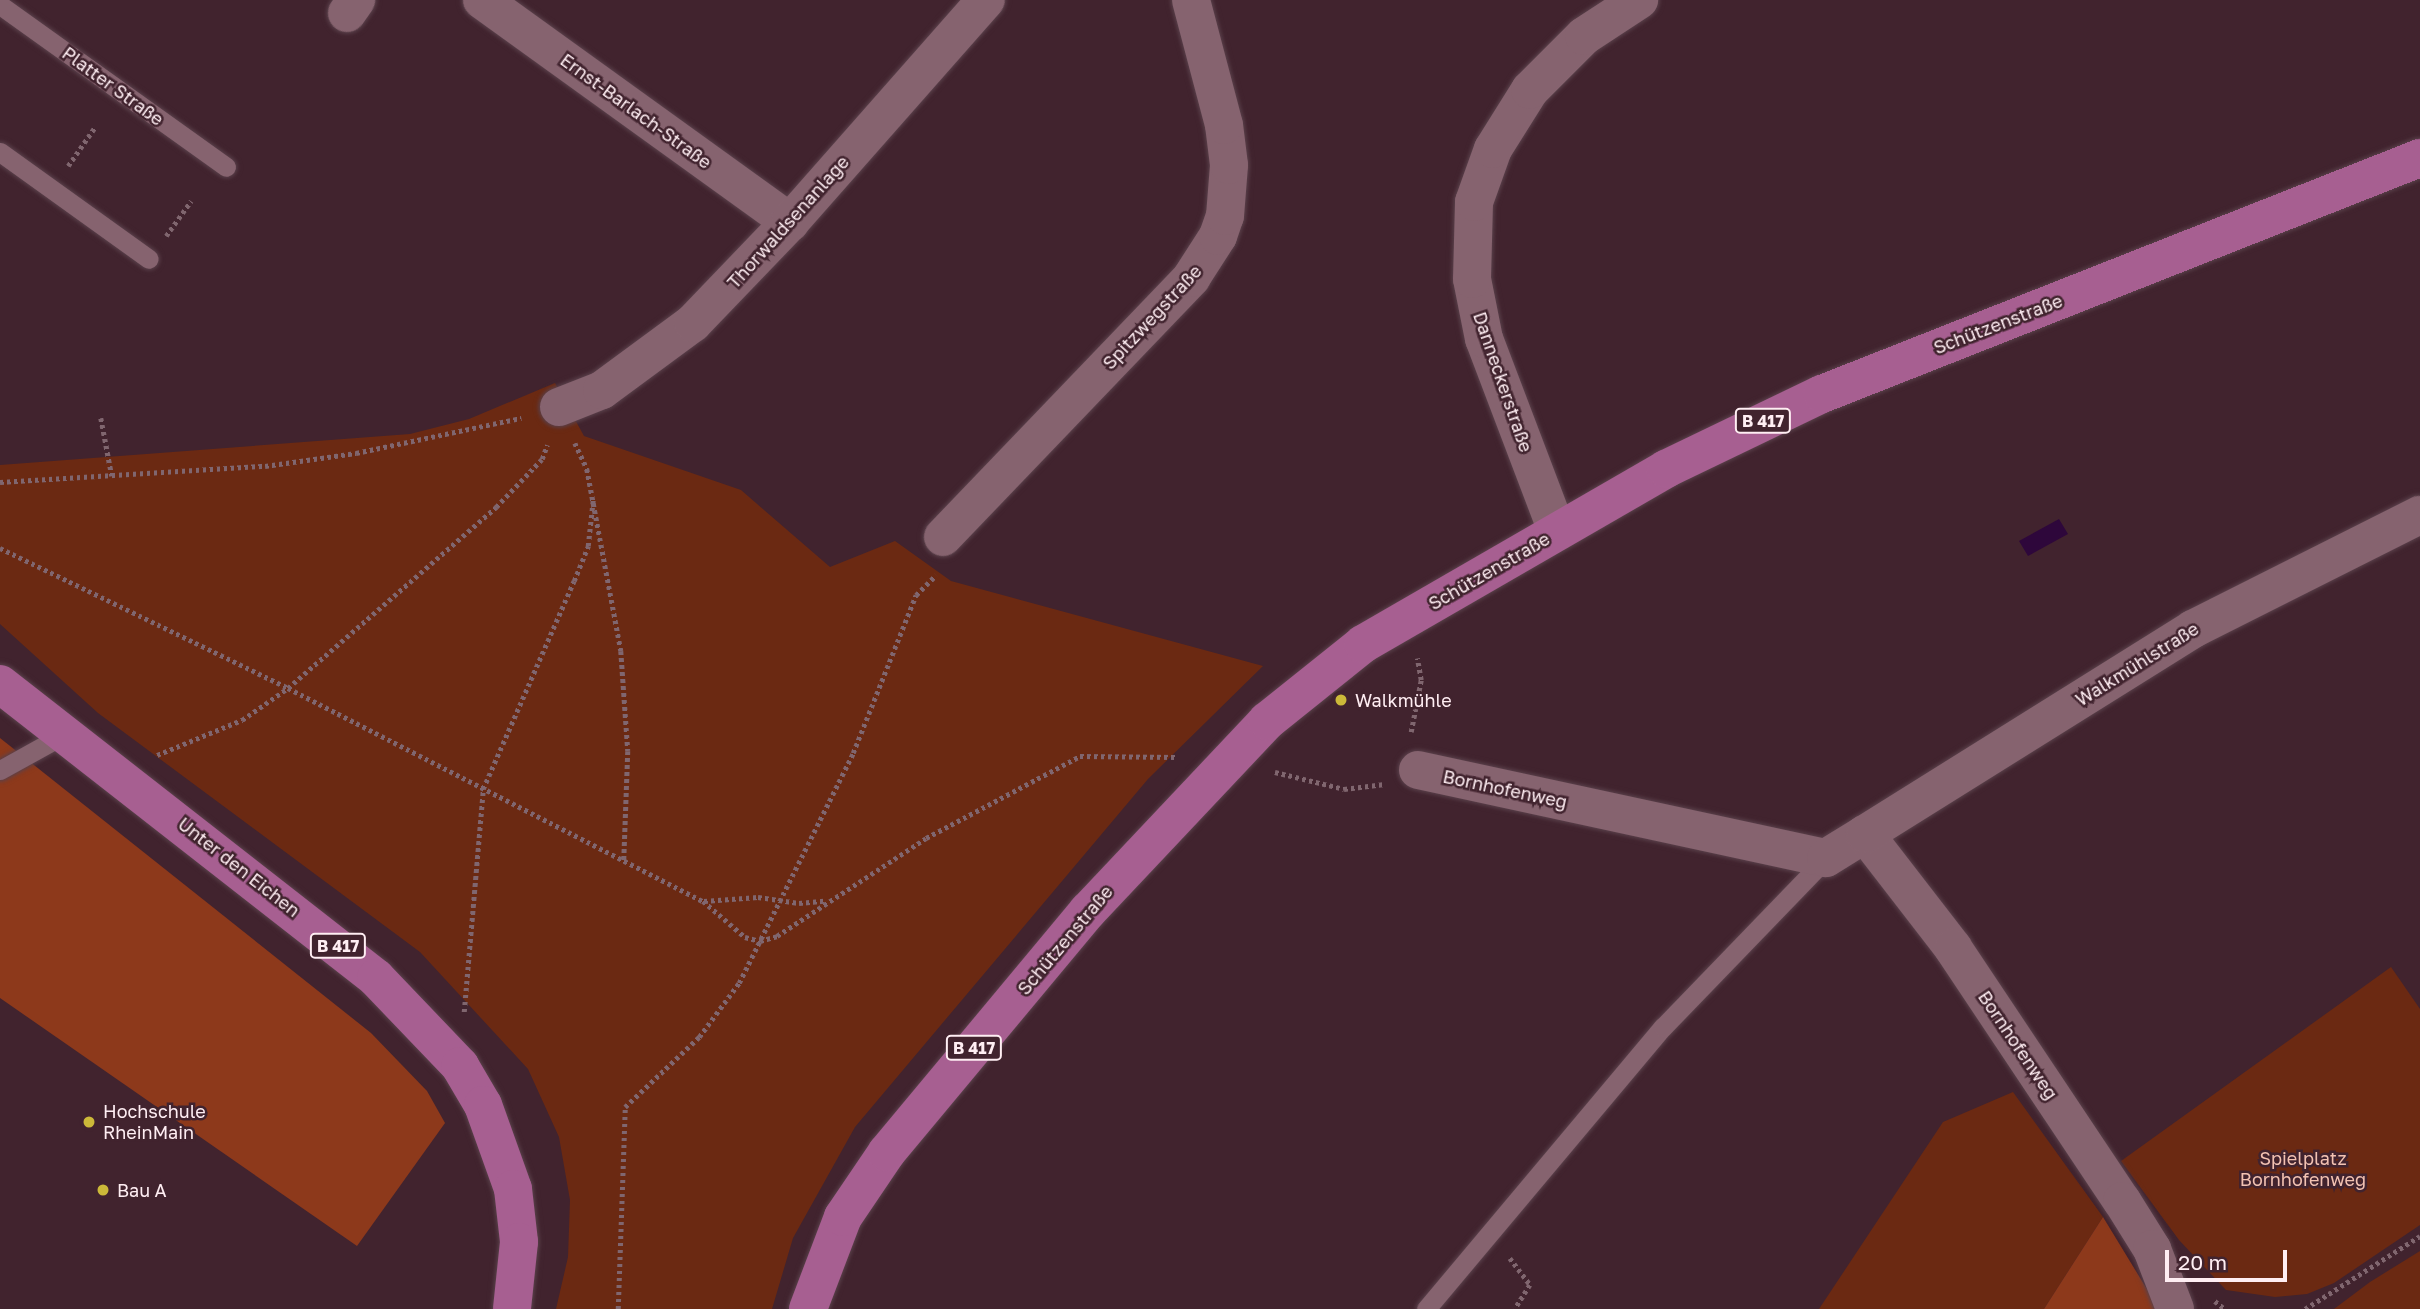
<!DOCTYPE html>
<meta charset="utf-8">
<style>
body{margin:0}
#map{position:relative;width:2420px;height:1309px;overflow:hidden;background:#41232e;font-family:"Golos Text",sans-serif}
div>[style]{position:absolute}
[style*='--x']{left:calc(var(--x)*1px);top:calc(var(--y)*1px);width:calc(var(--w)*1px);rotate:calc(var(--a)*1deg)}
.green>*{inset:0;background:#6b2912}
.forest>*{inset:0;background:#8d391b}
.water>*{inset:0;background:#2e073b}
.path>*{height:4.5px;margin-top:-2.25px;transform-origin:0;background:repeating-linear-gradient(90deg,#80666f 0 3.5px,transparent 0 7px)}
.roads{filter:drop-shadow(0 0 2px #5a414b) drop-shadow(0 0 2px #5a414b)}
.lane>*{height:19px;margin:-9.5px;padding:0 9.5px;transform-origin:9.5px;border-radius:9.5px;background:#86636f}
.street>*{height:38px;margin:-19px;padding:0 19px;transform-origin:19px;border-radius:19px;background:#86636f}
.primary>*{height:38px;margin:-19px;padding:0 19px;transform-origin:19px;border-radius:19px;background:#a75f91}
.dots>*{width:19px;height:19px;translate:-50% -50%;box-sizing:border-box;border:4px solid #41232e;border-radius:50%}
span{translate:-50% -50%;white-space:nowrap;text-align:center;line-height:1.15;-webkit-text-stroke:5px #41232e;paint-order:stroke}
.shield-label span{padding:2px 5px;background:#41232e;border:2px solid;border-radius:5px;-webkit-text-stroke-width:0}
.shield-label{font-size:16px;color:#ffeef3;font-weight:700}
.street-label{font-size:18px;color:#ffeef3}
.poi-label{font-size:18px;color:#ffeef3}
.left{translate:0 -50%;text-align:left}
.park-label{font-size:18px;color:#f3c2b2}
.scale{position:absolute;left:2165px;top:1250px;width:122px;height:32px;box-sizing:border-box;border:4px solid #ffeef3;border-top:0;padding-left:9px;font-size:21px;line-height:24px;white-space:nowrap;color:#ffeef3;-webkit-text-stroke:5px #41232e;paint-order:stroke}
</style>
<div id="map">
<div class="green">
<div style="clip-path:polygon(555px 383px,584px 436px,741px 490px,830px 567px,895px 541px,951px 581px,1263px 666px,1148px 779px,855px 1127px,793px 1238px,772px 1309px,556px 1309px,568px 1257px,570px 1200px,559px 1137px,528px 1069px,420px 952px,98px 713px,0 624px,0 465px,410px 434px,469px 419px)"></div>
<div style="clip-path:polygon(2391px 967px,2420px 1009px,2420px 1225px,2334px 1283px,2307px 1294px,2275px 1297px,2226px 1290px,2179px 1240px,2121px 1161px)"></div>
<div style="clip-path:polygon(2013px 1092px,2103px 1217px,2044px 1309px,1819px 1309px,1943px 1122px)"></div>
<div style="clip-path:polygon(2420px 1251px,2420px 1309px,2334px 1309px,2370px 1282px)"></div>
</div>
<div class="forest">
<div style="clip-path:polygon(0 738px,371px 1033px,427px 1091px,445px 1123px,357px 1246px,0 998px)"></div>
<div style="clip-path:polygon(2103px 1217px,2159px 1309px,2044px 1309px)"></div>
</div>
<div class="water">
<div style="clip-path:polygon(2059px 519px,2068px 534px,2028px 556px,2019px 541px)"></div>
</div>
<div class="path">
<div style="--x:68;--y:166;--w:47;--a:-55.3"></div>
<div style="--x:166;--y:236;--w:43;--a:-54.5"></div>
<div style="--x:101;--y:418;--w:59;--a:79.3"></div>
<div style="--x:575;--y:443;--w:29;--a:65"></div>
<div style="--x:587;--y:469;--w:185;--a:79.4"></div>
<div style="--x:621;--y:651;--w:100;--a:86"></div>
<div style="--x:628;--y:751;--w:111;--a:92.1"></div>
<div style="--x:0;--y:482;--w:265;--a:-3.5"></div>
<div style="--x:265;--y:466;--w:92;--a:-8.1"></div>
<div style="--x:356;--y:453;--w:169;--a:-12"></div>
<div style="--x:0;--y:548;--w:320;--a:25.9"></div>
<div style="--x:288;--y:688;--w:466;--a:27.2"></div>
<div style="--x:703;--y:901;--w:55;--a:40.6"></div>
<div style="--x:745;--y:937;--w:16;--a:15"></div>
<div style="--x:760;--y:941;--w:18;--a:-16"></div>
<div style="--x:777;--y:936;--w:178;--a:-33.3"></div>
<div style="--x:926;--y:838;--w:174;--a:-28"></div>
<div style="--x:1080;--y:756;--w:97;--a:0.6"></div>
<div style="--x:1411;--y:732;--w:53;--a:-79.1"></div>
<div style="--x:1421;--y:680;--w:22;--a:-100"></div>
<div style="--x:157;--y:755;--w:92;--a:-22.4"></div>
<div style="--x:242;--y:720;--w:56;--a:-34.8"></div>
<div style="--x:288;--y:688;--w:276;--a:-41"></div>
<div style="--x:496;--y:507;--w:66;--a:-46.2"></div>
<div style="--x:542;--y:459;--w:15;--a:-70"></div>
<div style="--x:1275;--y:772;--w:71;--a:13.8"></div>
<div style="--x:1344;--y:789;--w:39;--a:-7"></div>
<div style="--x:704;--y:901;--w:54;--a:-4.2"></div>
<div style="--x:758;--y:897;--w:41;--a:8.3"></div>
<div style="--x:799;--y:903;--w:25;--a:-5"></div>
<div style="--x:464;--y:1012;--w:224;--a:-85.1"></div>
<div style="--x:483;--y:789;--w:227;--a:-66.4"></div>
<div style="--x:574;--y:581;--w:38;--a:-68"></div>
<div style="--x:588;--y:546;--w:46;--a:-83.8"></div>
<div style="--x:1510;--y:1258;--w:34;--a:53"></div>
<div style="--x:1530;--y:1285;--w:28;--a:122"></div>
<div style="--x:2215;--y:1301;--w:13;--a:39"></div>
<div style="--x:618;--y:1309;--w:202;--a:-88"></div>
<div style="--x:625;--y:1107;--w:102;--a:-43.4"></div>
<div style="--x:699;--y:1037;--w:67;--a:-53.5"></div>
<div style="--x:739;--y:983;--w:257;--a:-63.6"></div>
<div style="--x:853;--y:753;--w:170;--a:-68.3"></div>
<div style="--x:916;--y:595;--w:28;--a:-45"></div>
<div style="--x:2305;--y:1309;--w:136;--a:-32.4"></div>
</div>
<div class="roads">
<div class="lane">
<div style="--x:0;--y:5;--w:278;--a:35.6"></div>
<div style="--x:0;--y:152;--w:183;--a:35.7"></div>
<div style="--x:0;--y:770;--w:74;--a:-29"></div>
<div style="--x:1426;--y:1309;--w:368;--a:-50"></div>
<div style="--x:1663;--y:1027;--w:235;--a:-46"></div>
</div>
<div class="street">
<div style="--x:482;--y:0;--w:380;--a:35.8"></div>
<div style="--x:347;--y:13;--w:16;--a:-55"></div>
<div style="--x:559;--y:407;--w:46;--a:-21.6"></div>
<div style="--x:602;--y:390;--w:113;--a:-36.4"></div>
<div style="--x:693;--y:323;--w:140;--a:-46.2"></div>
<div style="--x:790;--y:222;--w:296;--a:-48.6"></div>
<div style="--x:1557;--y:531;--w:205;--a:-110.8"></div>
<div style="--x:1484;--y:339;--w:61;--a:-101.3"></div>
<div style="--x:1472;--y:279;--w:77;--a:-88.5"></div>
<div style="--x:1474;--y:202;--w:56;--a:-70.3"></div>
<div style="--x:1493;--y:149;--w:70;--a:-57.9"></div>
<div style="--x:1530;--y:90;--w:76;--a:-45"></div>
<div style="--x:1584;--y:36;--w:66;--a:-33.2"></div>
<div style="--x:943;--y:537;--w:359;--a:-46.2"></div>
<div style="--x:1191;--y:278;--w:50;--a:-57.3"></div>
<div style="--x:1218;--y:236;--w:21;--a:-71"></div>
<div style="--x:1225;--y:216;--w:51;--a:-85.5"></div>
<div style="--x:1229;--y:165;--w:40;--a:-97.1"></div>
<div style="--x:1224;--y:125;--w:129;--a:-104.8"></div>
<div style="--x:1418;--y:770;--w:417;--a:12.2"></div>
<div style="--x:1826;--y:858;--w:46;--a:-31.6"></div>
<div style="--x:1865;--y:834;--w:144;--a:52.3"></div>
<div style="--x:1953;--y:948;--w:304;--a:56.3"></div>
<div style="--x:2122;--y:1201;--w:57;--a:58"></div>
<div style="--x:2152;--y:1249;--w:64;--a:69"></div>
<div style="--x:1865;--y:834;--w:387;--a:-32"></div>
<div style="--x:2193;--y:629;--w:254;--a:-26.7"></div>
</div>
<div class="primary">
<div style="--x:0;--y:684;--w:477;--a:38"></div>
<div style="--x:376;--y:978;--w:122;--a:46.3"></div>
<div style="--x:460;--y:1066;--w:45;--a:59.5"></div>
<div style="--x:483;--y:1105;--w:89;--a:70.3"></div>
<div style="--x:513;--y:1189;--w:53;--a:83.5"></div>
<div style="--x:519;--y:1242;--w:67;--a:96"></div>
<div style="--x:808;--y:1309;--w:98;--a:-69.2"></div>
<div style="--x:843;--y:1217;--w:78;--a:-55.9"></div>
<div style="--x:887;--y:1152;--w:314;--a:-50.2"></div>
<div style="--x:1088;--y:911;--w:261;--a:-46.7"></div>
<div style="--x:1267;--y:721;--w:123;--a:-38.7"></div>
<div style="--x:1363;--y:644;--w:350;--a:-30"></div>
<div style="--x:1666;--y:469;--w:173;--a:-25.7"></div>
<div style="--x:1822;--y:394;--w:643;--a:-21.54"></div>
</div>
</div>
<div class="dots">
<div style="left:1341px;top:700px;background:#ccb939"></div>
<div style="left:89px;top:1122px;background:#ccb939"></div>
<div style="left:103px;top:1190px;background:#ccb939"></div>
</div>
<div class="shield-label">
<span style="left:1763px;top:421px">B 417</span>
<span style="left:338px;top:946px">B 417</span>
<span style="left:974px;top:1048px">B 417</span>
</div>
<div class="street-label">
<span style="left:113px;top:86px;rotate:36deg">Platter Straße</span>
<span style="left:636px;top:111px;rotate:36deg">Ernst-Barlach-Straße</span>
<span style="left:788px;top:222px;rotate:-48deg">Thorwaldsenanlage</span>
<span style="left:1152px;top:317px;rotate:-47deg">Spitzwegstraße</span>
<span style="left:1998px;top:324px;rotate:-21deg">Schützenstraße</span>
<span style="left:1503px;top:382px;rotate:71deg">Danneckerstraße</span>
<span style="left:1489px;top:571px;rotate:-30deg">Schützenstraße</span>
<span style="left:2137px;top:664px;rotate:-32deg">Walkmühlstraße</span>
<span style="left:1505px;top:789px;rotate:12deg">Bornhofenweg</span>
<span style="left:239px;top:867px;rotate:38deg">Unter den Eichen</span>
<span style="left:1065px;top:940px;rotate:-50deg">Schützenstraße</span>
<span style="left:2018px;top:1045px;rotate:56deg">Bornhofenweg</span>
</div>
<div class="poi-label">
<span class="left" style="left:1355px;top:700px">Walkmühle</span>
<span class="left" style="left:103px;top:1122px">Hochschule<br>RheinMain</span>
<span class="left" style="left:117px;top:1190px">Bau A</span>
</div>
<div class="park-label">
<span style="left:2303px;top:1169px">Spielplatz<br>Bornhofenweg</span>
</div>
<div class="scale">20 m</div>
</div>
